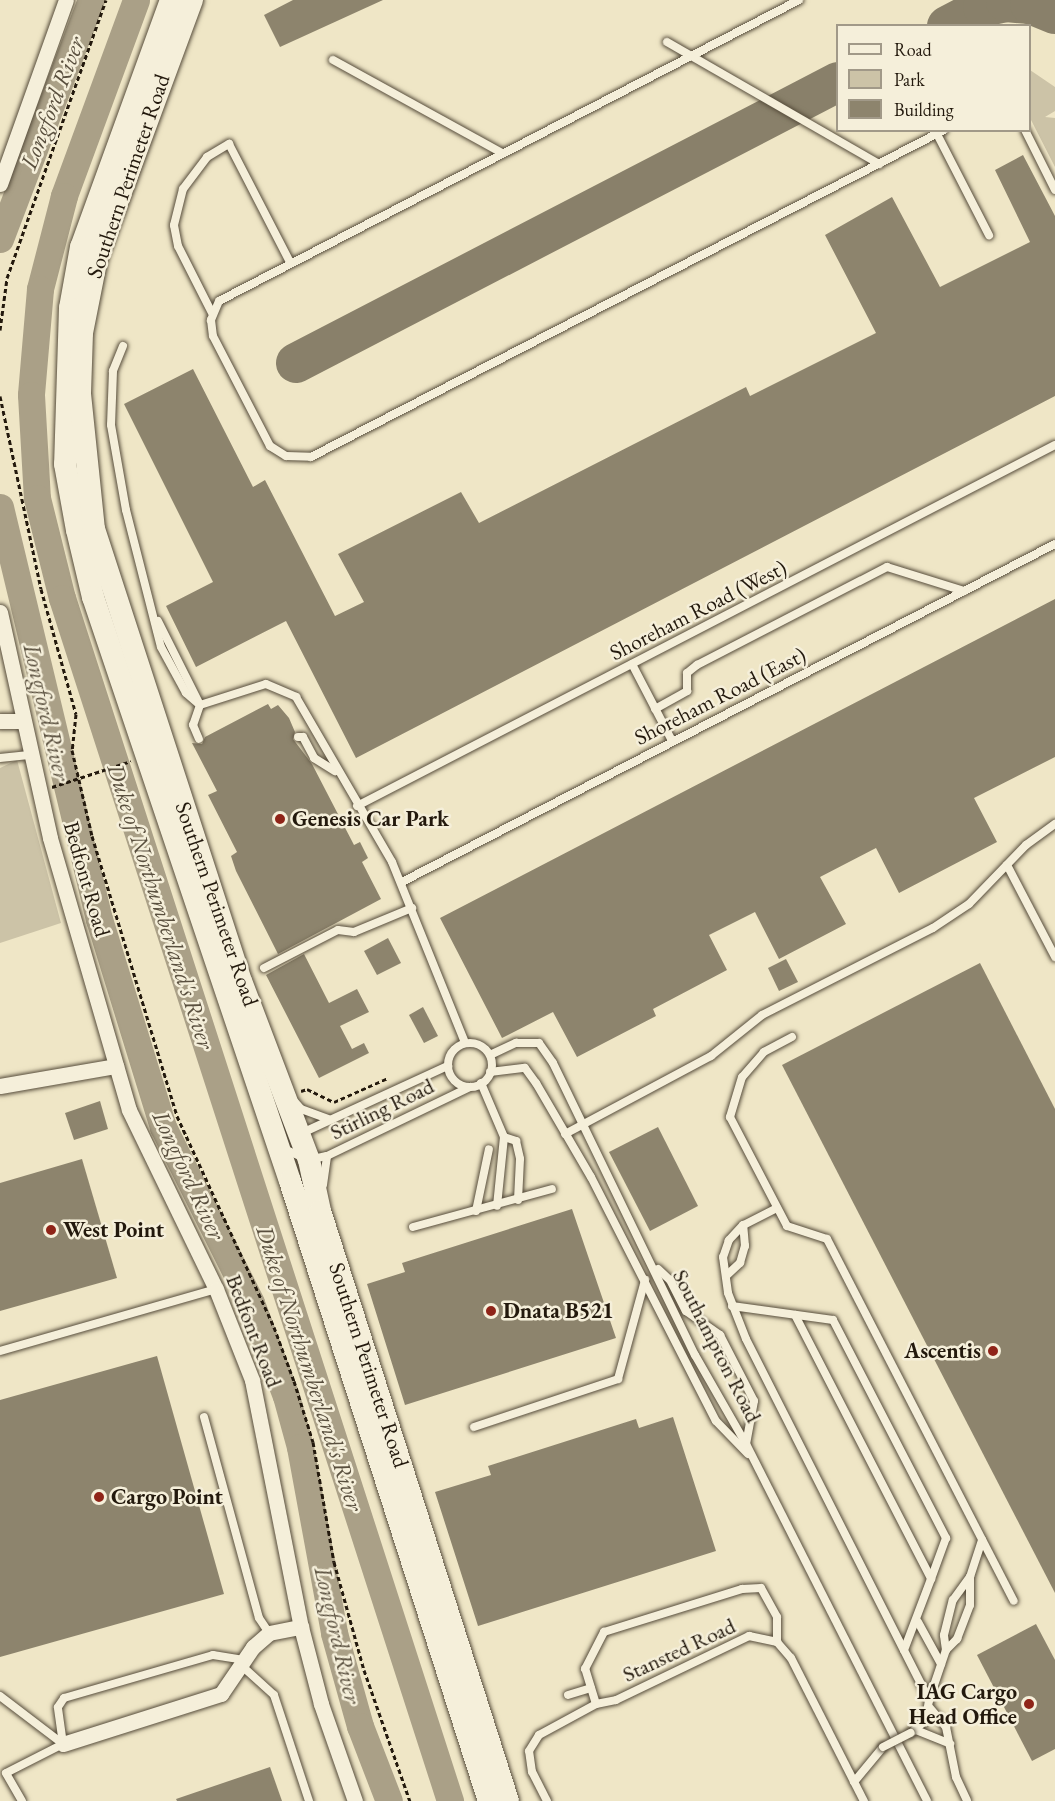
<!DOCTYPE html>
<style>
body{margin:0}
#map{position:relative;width:1055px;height:1801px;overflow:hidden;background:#efe6c6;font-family:"EB Garamond",serif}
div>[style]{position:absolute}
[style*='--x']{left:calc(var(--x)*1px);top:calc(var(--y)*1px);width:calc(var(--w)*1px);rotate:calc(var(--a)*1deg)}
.green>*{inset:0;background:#ccc3a7}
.river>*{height:27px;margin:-13.5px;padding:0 13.5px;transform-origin:13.5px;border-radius:13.5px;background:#aaa087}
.taxiway>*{height:40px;margin:-20px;padding:0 20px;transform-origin:20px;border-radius:20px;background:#89806a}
.building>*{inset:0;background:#8d846d}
.path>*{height:3px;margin-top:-1.5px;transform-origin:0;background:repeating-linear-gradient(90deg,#23190d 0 4.5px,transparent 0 7.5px)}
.roads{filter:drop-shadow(0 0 2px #564c3b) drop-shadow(0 0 2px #564c3b)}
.lane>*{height:8px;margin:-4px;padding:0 4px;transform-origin:4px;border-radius:4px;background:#f5efda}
.lane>.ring{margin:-4px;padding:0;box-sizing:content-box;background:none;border:8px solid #f5efda;border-radius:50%}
.street>*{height:15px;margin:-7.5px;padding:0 7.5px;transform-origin:7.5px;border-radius:7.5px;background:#f5efda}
.secondary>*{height:22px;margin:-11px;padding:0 11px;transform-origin:11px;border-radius:11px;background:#f5efda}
.bridges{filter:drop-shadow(0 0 2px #564c3b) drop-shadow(0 0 2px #564c3b)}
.lane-bridge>*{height:8px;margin:-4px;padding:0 4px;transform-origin:4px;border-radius:4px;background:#f5efda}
.dots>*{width:16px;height:16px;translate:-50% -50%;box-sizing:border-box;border:3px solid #f5efda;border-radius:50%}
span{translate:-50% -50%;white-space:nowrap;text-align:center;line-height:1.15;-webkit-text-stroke:5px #f5efda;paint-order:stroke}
.street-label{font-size:22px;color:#23190d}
.poi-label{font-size:22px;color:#23190d;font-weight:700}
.left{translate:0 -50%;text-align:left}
.right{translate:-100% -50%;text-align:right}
.water-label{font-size:24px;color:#594f3e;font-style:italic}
.legend{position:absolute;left:836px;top:24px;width:195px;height:108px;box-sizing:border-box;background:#f5efda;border:2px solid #a19988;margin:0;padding:8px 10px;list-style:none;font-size:18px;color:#23190d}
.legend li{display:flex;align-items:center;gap:12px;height:30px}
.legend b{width:30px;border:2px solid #a19988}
</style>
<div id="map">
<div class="green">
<div style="clip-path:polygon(1030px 70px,1055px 87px,1055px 111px,1045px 117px,1055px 118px,1055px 167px,1030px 118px)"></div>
<div style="clip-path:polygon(17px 760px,61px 923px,0 943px,0 768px)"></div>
</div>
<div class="river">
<div style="--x:136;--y:0;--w:209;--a:110.2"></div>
<div style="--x:64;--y:196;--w:96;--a:104.5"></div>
<div style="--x:40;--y:289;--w:106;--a:94.9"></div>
<div style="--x:31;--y:395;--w:103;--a:86.7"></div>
<div style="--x:37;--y:498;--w:103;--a:76"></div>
<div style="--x:62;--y:598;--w:1264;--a:72.12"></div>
<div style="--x:0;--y:239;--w:256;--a:-69.2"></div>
<div style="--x:0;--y:507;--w:424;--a:76.5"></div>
<div style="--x:99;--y:919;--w:218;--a:72.9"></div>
<div style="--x:163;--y:1127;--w:197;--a:63.4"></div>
<div style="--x:251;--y:1303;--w:99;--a:69.4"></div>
<div style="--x:286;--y:1396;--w:53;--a:74.6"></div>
<div style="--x:300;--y:1447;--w:189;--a:79.6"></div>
<div style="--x:334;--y:1633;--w:97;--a:74.4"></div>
<div style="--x:360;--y:1726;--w:80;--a:68.9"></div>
</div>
<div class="taxiway">
<div style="--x:947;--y:26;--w:41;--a:-27.8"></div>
<div style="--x:983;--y:7;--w:24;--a:-12"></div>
<div style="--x:1006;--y:2;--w:24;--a:5"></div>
<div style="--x:1030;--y:4;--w:27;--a:22"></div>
<div style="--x:296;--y:363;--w:611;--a:-27.4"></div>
</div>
<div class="building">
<div style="clip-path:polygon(293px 0,383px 0,280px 47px,264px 15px)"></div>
<div style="clip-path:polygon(1023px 155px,1055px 216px,1055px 396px,356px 758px,286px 621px,196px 667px,166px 606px,213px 582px,124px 404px,193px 369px,253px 487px,265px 480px,335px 616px,364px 602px,338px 554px,461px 492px,479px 523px,746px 387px,750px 396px,876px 333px,825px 235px,892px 197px,940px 287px,1030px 242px,995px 170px)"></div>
<div style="clip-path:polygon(1055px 599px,1055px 757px,974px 798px,997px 842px,899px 893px,876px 848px,820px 877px,846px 924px,779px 959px,755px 912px,709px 935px,727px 970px,653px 1009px,656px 1016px,577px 1057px,553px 1012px,502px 1038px,440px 918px)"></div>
<div style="clip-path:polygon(268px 704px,271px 709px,278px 705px,289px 718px,295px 732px,293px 739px,312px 764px,354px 845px,360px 842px,368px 858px,362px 862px,381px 899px,278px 954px,236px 871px,231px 856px,237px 852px,208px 795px,217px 791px,192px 743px,202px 744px,205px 737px)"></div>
<div style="clip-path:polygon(388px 938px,401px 963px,377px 975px,364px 951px)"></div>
<div style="clip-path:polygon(304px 954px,329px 1003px,357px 989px,369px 1012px,340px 1026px,352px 1049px,364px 1043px,369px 1053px,319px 1078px,266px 975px)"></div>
<div style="clip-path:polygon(786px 959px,798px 982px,779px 991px,768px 968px)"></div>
<div style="clip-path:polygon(980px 963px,1055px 1109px,1055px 1593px,782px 1065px)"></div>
<div style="clip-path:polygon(423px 1007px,438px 1036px,424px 1043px,409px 1015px)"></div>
<div style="clip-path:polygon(100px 1101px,108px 1129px,74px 1140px,65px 1113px)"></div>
<div style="clip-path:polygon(658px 1127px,698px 1206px,650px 1231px,609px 1152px)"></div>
<div style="clip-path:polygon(82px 1159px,117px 1278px,0 1311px,0 1183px)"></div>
<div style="clip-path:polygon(572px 1209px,616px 1338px,405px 1405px,367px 1284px,405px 1272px,402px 1263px)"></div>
<div style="clip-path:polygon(157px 1356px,224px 1594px,0 1657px,0 1400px)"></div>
<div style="clip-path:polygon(673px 1417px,716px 1551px,478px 1626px,435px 1492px,491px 1475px,488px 1466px,636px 1419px,639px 1428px)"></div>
<div style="clip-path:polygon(1036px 1624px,1055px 1660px,1055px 1749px,1032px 1761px,977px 1655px)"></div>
<div style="clip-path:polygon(270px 1767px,282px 1801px,177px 1801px,176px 1799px)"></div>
</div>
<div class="path">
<div style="--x:0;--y:330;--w:52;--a:-82.3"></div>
<div style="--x:7;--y:278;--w:295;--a:-70.4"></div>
<div style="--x:0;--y:396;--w:197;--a:78"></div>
<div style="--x:41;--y:589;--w:130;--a:74.4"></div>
<div style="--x:76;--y:714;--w:36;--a:96"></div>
<div style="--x:72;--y:750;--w:88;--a:76.9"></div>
<div style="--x:92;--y:836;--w:293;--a:73.1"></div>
<div style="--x:177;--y:1116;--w:232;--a:65.3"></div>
<div style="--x:274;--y:1327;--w:58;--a:69.7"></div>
<div style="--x:294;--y:1381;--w:64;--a:72.7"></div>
<div style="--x:313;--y:1442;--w:122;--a:80.1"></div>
<div style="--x:334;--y:1562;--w:112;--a:74.5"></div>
<div style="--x:364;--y:1670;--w:139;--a:70.7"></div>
<div style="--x:52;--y:787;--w:83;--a:-18.2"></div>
<div style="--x:301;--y:1091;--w:6;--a:-18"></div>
<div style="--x:307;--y:1089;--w:30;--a:26"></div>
<div style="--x:334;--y:1102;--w:59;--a:-24"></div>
<div style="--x:410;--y:1097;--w:20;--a:-11"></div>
</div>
<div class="roads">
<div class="lane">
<div style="--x:799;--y:0;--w:653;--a:152.57"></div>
<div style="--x:219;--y:301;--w:21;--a:113"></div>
<div style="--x:211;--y:320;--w:16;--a:83"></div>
<div style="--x:213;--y:336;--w:124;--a:62.6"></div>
<div style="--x:270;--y:446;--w:19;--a:32"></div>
<div style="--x:286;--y:456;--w:25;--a:2"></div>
<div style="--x:311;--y:457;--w:712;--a:-27.32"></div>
<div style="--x:667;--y:42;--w:245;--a:29.9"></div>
<div style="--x:333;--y:60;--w:193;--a:28.8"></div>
<div style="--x:1025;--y:130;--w:67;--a:63.4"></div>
<div style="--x:937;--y:134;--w:114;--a:62.8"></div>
<div style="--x:212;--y:313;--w:75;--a:-116.9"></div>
<div style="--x:178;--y:246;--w:21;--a:-101"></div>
<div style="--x:174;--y:225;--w:37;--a:-76"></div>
<div style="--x:183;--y:189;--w:40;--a:-53"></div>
<div style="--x:207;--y:157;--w:26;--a:-31"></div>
<div style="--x:229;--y:144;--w:133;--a:62.7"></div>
<div style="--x:123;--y:346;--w:27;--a:112"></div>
<div style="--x:113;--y:371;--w:54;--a:92.1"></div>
<div style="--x:111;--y:425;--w:86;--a:80"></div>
<div style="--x:126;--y:510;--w:141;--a:75.7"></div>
<div style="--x:161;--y:647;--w:52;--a:61.5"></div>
<div style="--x:186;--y:693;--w:18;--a:41"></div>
<div style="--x:158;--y:621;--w:94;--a:63.4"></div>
<div style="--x:200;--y:705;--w:21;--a:109"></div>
<div style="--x:193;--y:725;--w:15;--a:67"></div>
<div style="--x:632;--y:664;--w:87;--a:62.5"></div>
<div style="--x:200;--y:705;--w:69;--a:-17.7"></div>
<div style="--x:266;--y:684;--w:33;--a:23"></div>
<div style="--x:296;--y:697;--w:191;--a:59.8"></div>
<div style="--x:392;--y:862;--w:195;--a:68"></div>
<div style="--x:655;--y:709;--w:37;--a:-29"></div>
<div style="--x:687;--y:691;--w:18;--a:-90"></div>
<div style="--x:687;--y:673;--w:13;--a:-39"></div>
<div style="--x:697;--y:665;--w:214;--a:-27.3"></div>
<div style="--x:887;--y:567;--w:81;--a:17.3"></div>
<div style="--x:298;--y:737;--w:5;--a:0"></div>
<div style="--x:303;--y:737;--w:24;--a:62"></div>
<div style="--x:314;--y:758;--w:25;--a:32"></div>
<div style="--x:0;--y:758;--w:29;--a:-6"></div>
<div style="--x:357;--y:806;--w:786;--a:-27.35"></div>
<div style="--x:1007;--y:865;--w:104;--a:62.4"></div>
<div style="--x:402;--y:882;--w:735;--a:-27.37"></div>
<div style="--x:264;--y:968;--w:83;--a:-27.2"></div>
<div style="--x:338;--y:930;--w:16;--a:7"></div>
<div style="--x:354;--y:932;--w:63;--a:-22.5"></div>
<div style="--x:792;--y:1037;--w:32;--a:152"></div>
<div style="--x:764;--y:1052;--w:33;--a:131"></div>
<div style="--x:742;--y:1077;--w:42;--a:106.7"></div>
<div style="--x:730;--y:1117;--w:123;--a:62.4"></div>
<div style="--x:787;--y:1226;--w:42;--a:18"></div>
<div style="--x:827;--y:1239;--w:407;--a:62.7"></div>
<div class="ring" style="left:448px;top:1043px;width:36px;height:36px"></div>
<div style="--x:490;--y:1055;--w:29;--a:-25"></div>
<div style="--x:516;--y:1043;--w:23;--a:0"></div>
<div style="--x:539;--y:1043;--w:24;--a:55"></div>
<div style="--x:553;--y:1063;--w:325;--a:64.1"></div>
<div style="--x:695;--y:1355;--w:103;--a:60.2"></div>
<div style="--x:746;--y:1444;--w:400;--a:63.1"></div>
<div style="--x:490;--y:1072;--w:35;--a:-7"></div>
<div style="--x:525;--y:1068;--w:19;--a:54"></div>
<div style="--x:536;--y:1083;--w:109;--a:59.7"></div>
<div style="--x:591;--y:1177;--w:274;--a:62.9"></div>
<div style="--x:716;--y:1421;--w:46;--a:45.9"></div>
<div style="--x:481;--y:1083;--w:59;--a:66.9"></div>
<div style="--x:504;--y:1137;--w:69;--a:95.8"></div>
<div style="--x:295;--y:1102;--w:9;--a:49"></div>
<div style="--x:301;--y:1109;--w:29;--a:20"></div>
<div style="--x:302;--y:1133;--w:161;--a:-24.7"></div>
<div style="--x:565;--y:1134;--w:166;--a:-28.1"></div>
<div style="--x:711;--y:1056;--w:65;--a:-38.8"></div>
<div style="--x:762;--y:1015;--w:192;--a:-27"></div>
<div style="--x:933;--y:928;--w:43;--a:-33.7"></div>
<div style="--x:969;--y:904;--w:82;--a:-46"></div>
<div style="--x:1026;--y:845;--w:36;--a:-36"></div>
<div style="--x:504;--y:1137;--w:13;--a:18"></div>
<div style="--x:516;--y:1141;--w:18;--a:77"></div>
<div style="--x:520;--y:1159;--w:41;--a:92.8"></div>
<div style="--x:286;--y:1150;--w:25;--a:23"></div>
<div style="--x:309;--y:1160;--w:18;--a:-13"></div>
<div style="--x:327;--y:1156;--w:159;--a:-25.8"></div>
<div style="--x:323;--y:1185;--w:29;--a:-82"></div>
<div style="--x:777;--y:1208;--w:38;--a:153"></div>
<div style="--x:743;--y:1225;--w:21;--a:133"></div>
<div style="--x:729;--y:1240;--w:18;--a:109"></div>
<div style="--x:723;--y:1257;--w:36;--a:82"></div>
<div style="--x:728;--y:1293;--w:49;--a:68.6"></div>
<div style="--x:746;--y:1339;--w:405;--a:63.1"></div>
<div style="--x:929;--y:1700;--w:20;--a:99"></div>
<div style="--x:926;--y:1720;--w:20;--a:139"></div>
<div style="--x:476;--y:1211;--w:63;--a:-78.2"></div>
<div style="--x:413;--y:1227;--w:144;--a:-15.3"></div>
<div style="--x:658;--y:1269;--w:16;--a:43"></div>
<div style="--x:670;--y:1280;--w:35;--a:63"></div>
<div style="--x:686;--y:1311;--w:42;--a:35.2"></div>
<div style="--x:720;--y:1335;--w:74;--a:62.7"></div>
<div style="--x:754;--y:1401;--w:44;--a:100.5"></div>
<div style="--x:727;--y:1275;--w:18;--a:-43"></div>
<div style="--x:740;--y:1263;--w:18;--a:-74"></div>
<div style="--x:745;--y:1246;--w:21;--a:-95"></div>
<div style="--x:732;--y:1306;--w:102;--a:7.9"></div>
<div style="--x:833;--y:1320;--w:246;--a:62.6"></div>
<div style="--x:946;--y:1538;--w:44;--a:110.1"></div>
<div style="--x:795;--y:1315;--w:297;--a:62.7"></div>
<div style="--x:931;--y:1579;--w:76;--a:110.8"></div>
<div style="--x:0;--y:1351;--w:225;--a:-16"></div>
<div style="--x:204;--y:1417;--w:208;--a:74.7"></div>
<div style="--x:259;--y:1618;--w:18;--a:56"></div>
<div style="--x:474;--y:1427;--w:152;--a:-18.4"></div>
<div style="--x:618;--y:1379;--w:103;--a:-74.7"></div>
<div style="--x:918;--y:1622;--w:48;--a:61.3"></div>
<div style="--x:946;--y:1650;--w:15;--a:-98"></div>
<div style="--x:944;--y:1635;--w:36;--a:-76"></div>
<div style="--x:953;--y:1600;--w:29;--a:-54"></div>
<div style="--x:970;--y:1577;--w:39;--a:-72"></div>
<div style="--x:242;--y:1666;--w:43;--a:42.2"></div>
<div style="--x:274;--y:1695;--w:112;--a:71.7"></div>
<div style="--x:568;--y:1695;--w:24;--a:-17"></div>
<div style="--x:0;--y:1696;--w:79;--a:37.3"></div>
<div style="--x:929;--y:1700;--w:53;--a:-71.2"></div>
<div style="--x:946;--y:1650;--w:16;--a:-45"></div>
<div style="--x:957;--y:1639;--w:36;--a:-69"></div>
<div style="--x:970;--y:1605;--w:28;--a:-90"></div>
<div style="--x:596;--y:1704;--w:37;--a:-107"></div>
<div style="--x:585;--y:1669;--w:42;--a:-62.8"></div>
<div style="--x:604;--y:1632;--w:145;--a:-17.3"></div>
<div style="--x:742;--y:1589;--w:19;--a:-3"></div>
<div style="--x:761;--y:1588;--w:33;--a:61"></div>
<div style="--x:777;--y:1617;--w:25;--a:90"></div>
<div style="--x:930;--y:1708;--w:25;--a:50"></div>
<div style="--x:946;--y:1727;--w:51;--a:78.7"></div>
<div style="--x:956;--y:1777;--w:26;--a:65"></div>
<div style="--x:916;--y:1730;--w:37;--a:22"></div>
<div style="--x:63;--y:1744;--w:37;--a:-98"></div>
<div style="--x:58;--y:1707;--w:11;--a:-56"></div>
<div style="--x:64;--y:1698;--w:155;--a:-16.1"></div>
<div style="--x:213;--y:1655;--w:31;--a:9"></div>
<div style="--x:854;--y:1782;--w:45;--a:-50.4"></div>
<div style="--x:22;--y:1801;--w:32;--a:-120"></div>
<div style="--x:6;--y:1773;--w:64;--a:-27"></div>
<div style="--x:547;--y:1801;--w:33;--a:-117"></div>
<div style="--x:532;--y:1772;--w:21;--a:-98"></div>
<div style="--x:529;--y:1751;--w:19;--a:-58"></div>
<div style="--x:539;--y:1735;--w:65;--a:-28.5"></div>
<div style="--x:596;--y:1704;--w:20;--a:-11"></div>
<div style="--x:616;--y:1700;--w:148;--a:-25.7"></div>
<div style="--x:749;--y:1636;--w:29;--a:12"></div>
<div style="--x:777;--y:1642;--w:21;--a:49"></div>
<div style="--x:791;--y:1658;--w:161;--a:63"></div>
</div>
<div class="street">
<div style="--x:0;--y:184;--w:195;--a:-70.3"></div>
<div style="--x:0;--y:612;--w:231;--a:77.5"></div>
<div style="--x:50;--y:838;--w:283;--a:73.8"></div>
<div style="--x:129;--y:1110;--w:199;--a:64.1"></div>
<div style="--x:216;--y:1289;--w:98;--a:68.4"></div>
<div style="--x:252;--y:1380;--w:252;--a:78.8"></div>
<div style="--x:301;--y:1627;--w:80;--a:75.4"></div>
<div style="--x:321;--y:1704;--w:103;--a:70.7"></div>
<div style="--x:0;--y:721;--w:21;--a:0"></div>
<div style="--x:0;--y:1086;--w:118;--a:-9.8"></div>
<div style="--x:63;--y:1744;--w:166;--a:-17.6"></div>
<div style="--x:221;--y:1694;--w:57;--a:-55.8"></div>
<div style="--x:253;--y:1647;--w:21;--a:-41"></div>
<div style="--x:269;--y:1633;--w:33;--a:-11"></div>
</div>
<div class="secondary">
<div style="--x:171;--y:0;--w:263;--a:110"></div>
<div style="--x:81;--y:247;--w:62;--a:100.2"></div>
<div style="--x:70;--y:308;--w:156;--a:91.8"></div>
<div style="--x:65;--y:464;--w:67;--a:79.7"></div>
<div style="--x:77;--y:530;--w:69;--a:76.6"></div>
<div style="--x:93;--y:597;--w:616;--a:71.36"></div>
<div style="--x:290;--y:1181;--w:651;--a:72.21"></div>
<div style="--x:192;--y:0;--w:274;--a:110.3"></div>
<div style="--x:97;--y:257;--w:77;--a:101.2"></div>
<div style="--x:82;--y:333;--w:61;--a:91.9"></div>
<div style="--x:80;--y:394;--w:136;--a:84.1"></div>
<div style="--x:94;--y:529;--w:475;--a:72"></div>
<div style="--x:241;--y:981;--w:191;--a:69.2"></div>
<div style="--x:309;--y:1160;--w:52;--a:77.8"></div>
<div style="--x:320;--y:1211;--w:619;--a:72.33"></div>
</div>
</div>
<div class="bridges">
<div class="lane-bridge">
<div style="--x:883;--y:1747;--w:31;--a:-27"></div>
</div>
</div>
<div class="dots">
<div style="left:280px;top:819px;background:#8f2418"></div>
<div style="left:51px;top:1230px;background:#8f2418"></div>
<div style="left:491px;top:1311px;background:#8f2418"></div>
<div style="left:993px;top:1351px;background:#8f2418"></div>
<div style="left:99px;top:1497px;background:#8f2418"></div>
<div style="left:1029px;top:1704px;background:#8f2418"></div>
</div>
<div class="street-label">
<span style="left:128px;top:176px;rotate:-71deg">Southern Perimeter Road</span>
<span style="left:698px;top:610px;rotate:-27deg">Shoreham Road (West)</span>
<span style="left:720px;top:696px;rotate:-27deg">Shoreham Road (East)</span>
<span style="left:87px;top:879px;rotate:74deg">Bedfont Road</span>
<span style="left:217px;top:904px;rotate:71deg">Southern Perimeter Road</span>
<span style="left:382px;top:1109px;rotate:-26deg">Stirling Road</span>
<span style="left:254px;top:1331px;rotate:69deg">Bedfont Road</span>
<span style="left:717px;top:1346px;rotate:63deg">Southampton Road</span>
<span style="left:369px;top:1365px;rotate:72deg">Southern Perimeter Road</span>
<span style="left:679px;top:1650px;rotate:-25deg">Stansted Road</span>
</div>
<div class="poi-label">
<span class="left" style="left:292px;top:819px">Genesis Car Park</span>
<span class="left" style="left:63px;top:1230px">West Point</span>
<span class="left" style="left:503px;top:1311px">Dnata B521</span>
<span class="right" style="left:981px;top:1351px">Ascentis</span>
<span class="left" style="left:111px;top:1497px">Cargo Point</span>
<span class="right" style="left:1017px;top:1704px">IAG Cargo<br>Head Office</span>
</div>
<div class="water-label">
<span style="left:52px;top:103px;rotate:-69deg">Longford River</span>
<span style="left:47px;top:712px;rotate:77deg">Longford River</span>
<span style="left:161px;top:906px;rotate:72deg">Duke of Northumberland's River</span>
<span style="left:189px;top:1175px;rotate:65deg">Longford River</span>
<span style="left:310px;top:1368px;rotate:72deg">Duke of Northumberland's River</span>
<span style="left:338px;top:1635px;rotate:77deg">Longford River</span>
</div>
<ul class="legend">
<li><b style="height:8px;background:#f5efda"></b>Road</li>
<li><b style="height:16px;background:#ccc3a7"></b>Park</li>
<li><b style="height:16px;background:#8d846d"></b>Building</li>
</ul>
</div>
